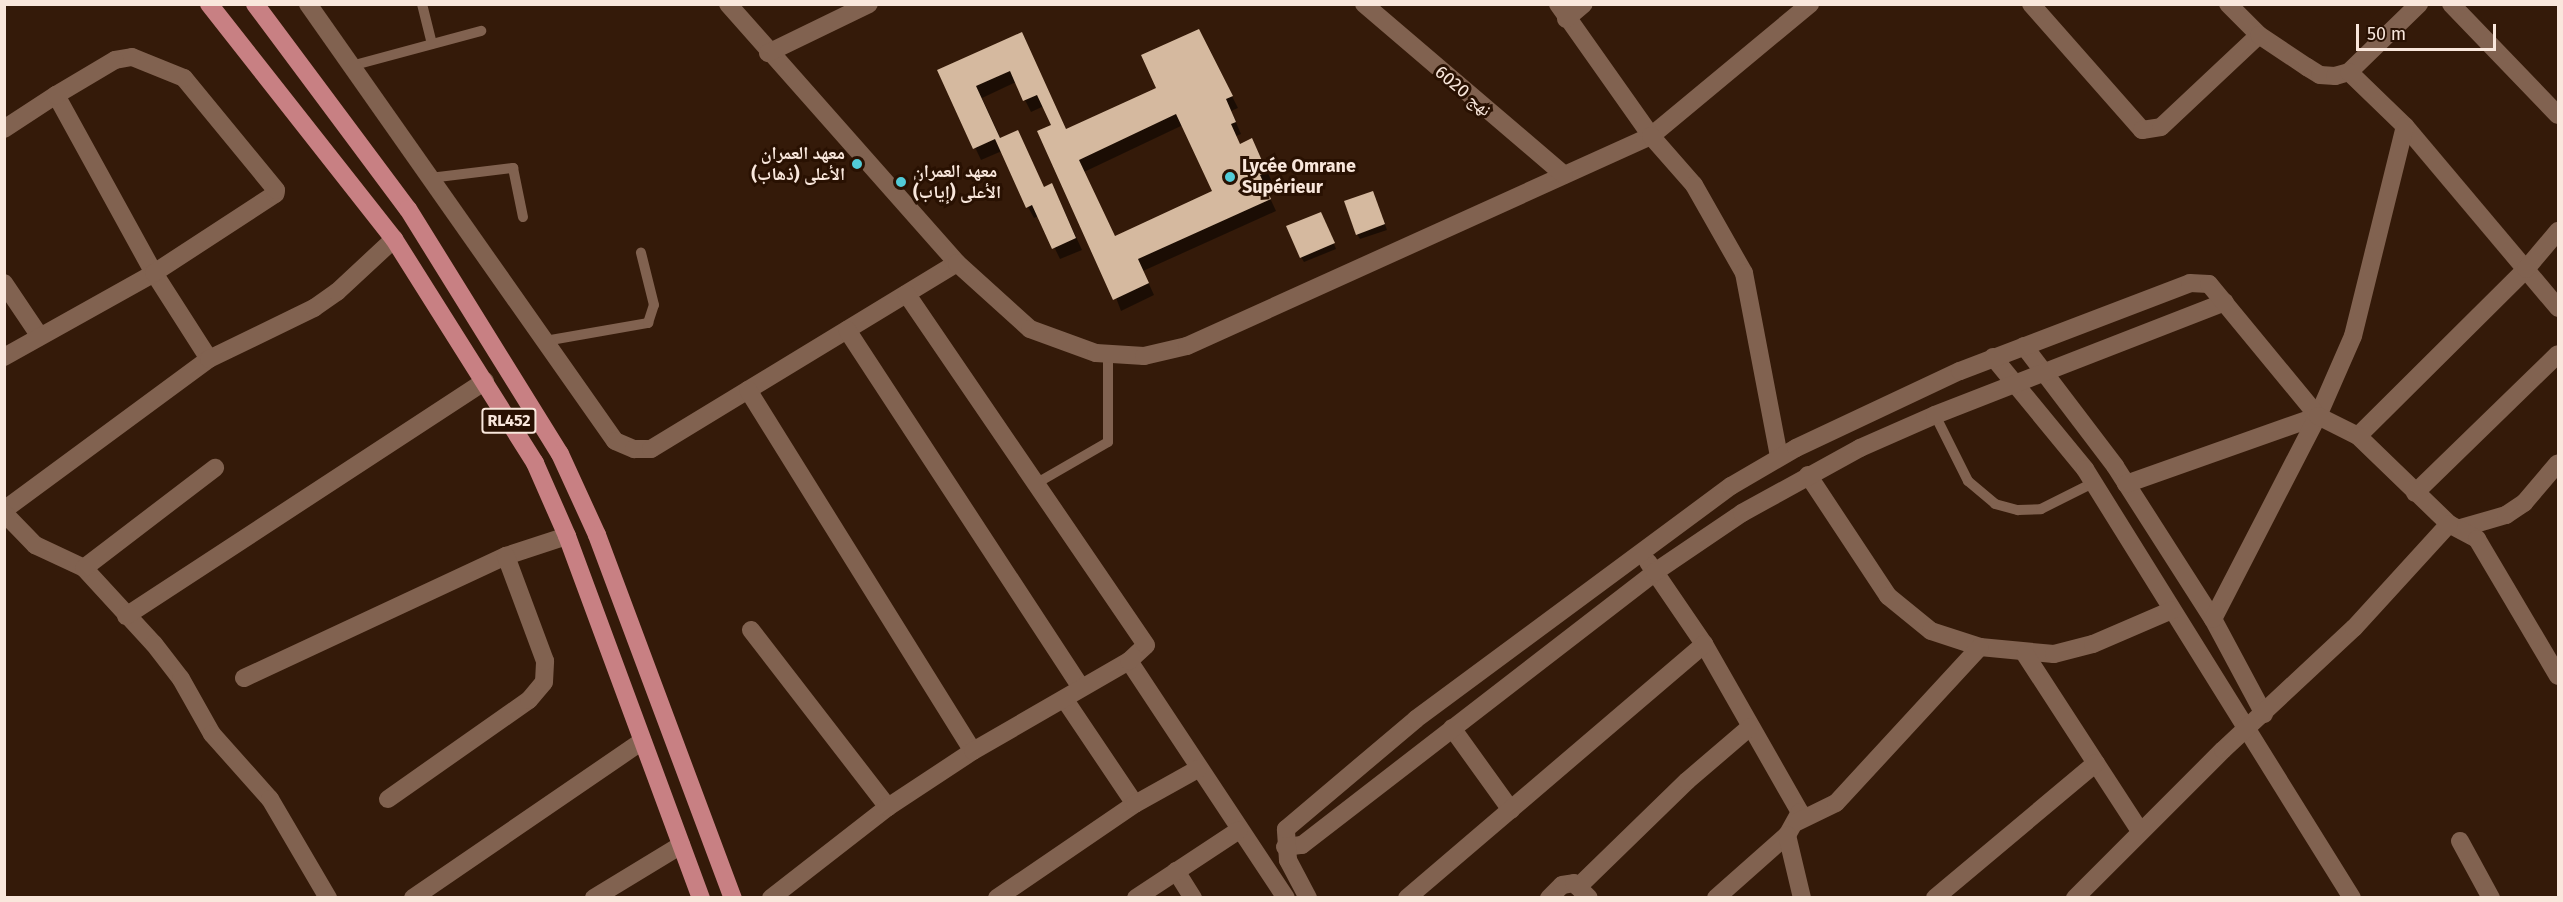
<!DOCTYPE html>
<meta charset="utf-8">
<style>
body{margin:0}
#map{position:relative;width:2563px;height:902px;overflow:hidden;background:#341a09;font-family:"Fira Sans","Noto Naskh Arabic",sans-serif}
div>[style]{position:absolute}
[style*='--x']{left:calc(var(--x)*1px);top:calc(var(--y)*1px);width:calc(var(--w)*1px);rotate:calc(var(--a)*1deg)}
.shadow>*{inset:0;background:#0007}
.building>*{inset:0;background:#d5b99f}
.service>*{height:10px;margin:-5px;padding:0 5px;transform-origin:5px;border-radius:5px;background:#816250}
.minor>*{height:18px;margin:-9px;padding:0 9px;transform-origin:9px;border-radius:9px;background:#816250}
.trunk>*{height:18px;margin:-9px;padding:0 9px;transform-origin:9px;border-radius:9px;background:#c88083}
.dots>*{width:16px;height:16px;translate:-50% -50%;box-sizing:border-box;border:3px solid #291102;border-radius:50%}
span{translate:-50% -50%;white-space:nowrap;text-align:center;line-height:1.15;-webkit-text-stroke:6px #291102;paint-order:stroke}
.shield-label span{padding:2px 4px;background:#291102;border:2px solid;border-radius:4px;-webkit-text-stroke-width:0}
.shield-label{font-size:16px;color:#f9e7dc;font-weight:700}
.street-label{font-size:18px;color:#f9e7dc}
.poi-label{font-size:18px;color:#f9e7dc;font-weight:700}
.right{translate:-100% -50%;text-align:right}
.left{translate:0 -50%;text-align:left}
.frame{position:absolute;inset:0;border:6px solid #f9e7dc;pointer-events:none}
.scale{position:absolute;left:2356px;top:24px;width:140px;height:27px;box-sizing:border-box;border:3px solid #f9e7dc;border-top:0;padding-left:8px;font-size:18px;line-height:21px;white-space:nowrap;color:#f9e7dc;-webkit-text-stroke:4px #291102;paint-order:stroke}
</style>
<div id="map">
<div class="shadow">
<div style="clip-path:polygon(evenodd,1021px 34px,1066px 130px,1158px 89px,1205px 43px,1238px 108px,1231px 111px,1241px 134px,1236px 136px,1240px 145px,1251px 140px,1258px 152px,1273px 184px,1265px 187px,1276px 211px,1143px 271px,1154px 295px,1121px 311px,1044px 106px,1031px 112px,1016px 82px,982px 98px,1001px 139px,1044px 188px,1058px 197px,1082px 250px,1060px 259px,1039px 216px,1034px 218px,1028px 207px,1002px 151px,981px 160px,939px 71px,1021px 34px,1183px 125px,1214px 192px,1115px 238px,1084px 172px,1183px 125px)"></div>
<div style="clip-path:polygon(1373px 193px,1387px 230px,1360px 239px,1357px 234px)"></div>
<div style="clip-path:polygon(1324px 219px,1336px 249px,1304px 262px,1301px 257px)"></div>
</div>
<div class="building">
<div style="clip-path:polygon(evenodd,1199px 29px,1233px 96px,1226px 99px,1236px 122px,1231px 124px,1240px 144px,1252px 138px,1267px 172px,1260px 175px,1271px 199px,1138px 259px,1149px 283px,1113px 300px,1037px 131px,1051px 125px,1037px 95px,1023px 101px,1010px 71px,976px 86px,1000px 138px,1018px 130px,1044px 187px,1052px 183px,1076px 238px,1052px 249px,1032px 205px,1026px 208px,995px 139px,973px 149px,937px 70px,1022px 32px,1066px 129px,1156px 88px,1141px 55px,1199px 29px,1176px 114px,1212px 191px,1115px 236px,1079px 160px,1176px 114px)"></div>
<div style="clip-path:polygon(1373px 191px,1385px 224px,1356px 235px,1344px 201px)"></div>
<div style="clip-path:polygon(1321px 212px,1335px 243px,1300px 258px,1286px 226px)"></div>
</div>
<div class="service">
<div style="--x:422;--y:4;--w:41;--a:76"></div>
<div style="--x:351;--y:66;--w:135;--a:-15.1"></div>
<div style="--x:430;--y:178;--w:84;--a:-6.9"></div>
<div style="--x:513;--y:168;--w:50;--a:78.5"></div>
<div style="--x:545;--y:341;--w:105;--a:-9.9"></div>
<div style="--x:648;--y:323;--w:19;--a:-72"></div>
<div style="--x:654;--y:305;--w:54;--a:-104"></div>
<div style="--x:1935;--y:415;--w:74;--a:63.4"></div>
<div style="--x:1968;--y:481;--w:35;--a:40"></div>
<div style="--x:1995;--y:504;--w:24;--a:15"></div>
<div style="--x:2018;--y:510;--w:23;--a:-2"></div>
<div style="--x:2041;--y:509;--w:58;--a:-26.6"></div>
<div style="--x:1037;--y:483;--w:82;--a:-30"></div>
<div style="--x:1108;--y:442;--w:88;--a:-90"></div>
</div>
<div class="minor">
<div style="--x:308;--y:4;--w:534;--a:54.91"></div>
<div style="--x:615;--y:441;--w:21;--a:23"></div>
<div style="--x:634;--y:449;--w:17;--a:0"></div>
<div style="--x:651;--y:449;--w:358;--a:-31.3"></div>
<div style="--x:728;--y:4;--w:346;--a:48.5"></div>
<div style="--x:957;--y:263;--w:98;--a:42.1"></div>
<div style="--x:1030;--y:329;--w:70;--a:20"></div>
<div style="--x:1096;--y:353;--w:48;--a:3.6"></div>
<div style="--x:1144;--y:356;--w:44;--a:-13.1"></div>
<div style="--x:1187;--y:346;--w:509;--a:-24.35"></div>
<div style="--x:1651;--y:136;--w:207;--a:-39.7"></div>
<div style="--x:1364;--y:4;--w:263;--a:40.5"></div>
<div style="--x:1558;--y:4;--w:161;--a:54.8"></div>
<div style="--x:1651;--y:136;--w:65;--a:48.7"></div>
<div style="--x:1694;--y:185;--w:101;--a:60.4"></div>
<div style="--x:1744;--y:273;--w:187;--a:79.2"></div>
<div style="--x:2031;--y:4;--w:168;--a:48.6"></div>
<div style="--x:2142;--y:130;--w:19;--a:-9"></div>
<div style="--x:2161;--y:127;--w:134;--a:-43.2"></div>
<div style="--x:2228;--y:4;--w:44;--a:45"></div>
<div style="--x:2259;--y:35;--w:58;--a:33.7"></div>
<div style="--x:2307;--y:67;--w:15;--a:32"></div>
<div style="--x:2320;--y:75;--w:15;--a:4"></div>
<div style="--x:2335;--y:76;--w:15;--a:-16"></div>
<div style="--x:2349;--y:72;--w:98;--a:-44.2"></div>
<div style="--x:2451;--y:4;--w:154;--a:46.1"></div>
<div style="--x:1566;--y:19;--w:23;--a:-40"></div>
<div style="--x:768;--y:53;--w:112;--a:-25.9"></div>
<div style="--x:2349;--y:72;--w:78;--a:44"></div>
<div style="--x:2405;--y:126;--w:238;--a:49.9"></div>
<div style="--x:4;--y:129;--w:62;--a:-33.2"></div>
<div style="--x:56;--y:95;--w:203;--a:61.2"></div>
<div style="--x:154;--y:273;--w:102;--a:57.4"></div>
<div style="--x:4;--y:283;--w:63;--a:56.1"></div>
<div style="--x:847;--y:330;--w:427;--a:56.8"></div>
<div style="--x:2024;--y:346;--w:151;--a:52.8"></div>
<div style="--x:2115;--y:466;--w:182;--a:57.4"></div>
<div style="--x:2213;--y:619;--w:108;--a:61.8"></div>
<div style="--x:4;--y:357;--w:172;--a:-29.2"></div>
<div style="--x:154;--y:273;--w:145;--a:-33.1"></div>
<div style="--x:275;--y:194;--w:4;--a:-76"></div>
<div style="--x:276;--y:190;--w:145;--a:-129.4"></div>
<div style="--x:184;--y:78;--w:56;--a:-158"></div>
<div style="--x:132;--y:57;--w:17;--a:170"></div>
<div style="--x:115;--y:60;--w:69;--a:149.3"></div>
<div style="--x:1993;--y:357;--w:145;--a:50.6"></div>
<div style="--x:2085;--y:469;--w:505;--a:58.1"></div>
<div style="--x:748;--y:390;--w:425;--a:58.1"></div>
<div style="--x:2358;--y:436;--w:237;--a:-44.8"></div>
<div style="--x:2526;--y:269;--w:50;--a:-49.9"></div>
<div style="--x:1808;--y:475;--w:145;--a:56.5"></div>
<div style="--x:1888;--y:596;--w:55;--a:39.1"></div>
<div style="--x:1931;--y:631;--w:52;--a:18.1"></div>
<div style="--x:1980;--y:647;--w:74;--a:5.4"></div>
<div style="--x:2054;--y:654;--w:40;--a:-14.4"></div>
<div style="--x:2093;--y:644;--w:86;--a:-23.3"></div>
<div style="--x:2126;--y:484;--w:204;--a:-19.5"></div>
<div style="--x:2415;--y:493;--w:199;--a:-44.2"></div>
<div style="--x:4;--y:510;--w:255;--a:-36.4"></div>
<div style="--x:209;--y:359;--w:117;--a:-25.9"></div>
<div style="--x:314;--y:308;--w:28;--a:-35"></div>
<div style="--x:337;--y:292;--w:78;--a:-42.9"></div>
<div style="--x:4;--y:513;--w:45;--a:45.9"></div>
<div style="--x:35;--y:545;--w:54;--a:25.1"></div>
<div style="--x:84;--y:568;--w:103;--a:47.4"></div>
<div style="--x:154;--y:644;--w:44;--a:52.4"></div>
<div style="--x:181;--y:679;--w:63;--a:60.6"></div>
<div style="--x:212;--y:734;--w:87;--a:48.3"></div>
<div style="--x:270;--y:799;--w:115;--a:59.6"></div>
<div style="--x:2461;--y:528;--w:47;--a:-16.1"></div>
<div style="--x:2506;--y:515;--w:22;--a:-34"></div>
<div style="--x:2524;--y:503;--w:52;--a:-49.6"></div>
<div style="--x:1648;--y:562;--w:99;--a:55.7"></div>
<div style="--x:1704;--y:644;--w:193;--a:60.3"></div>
<div style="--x:1800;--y:812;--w:26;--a:119"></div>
<div style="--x:1787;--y:835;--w:95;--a:138.4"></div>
<div style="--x:84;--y:568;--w:165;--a:-37.4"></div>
<div style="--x:126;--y:616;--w:429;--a:-33.2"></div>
<div style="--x:2213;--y:619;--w:229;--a:-62.7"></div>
<div style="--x:2318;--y:416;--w:87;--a:-66.4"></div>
<div style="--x:2353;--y:336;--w:216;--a:-76.1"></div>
<div style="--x:751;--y:630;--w:224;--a:52.3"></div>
<div style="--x:2025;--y:654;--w:211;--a:57"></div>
<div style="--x:1129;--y:661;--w:284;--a:56.5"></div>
<div style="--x:244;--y:678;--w:289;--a:-25"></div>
<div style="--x:506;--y:556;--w:64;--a:-18.2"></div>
<div style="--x:1065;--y:700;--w:125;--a:56.1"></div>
<div style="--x:1452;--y:728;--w:101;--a:54.3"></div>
<div style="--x:388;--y:799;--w:172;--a:-35.1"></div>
<div style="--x:529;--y:700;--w:23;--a:-50"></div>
<div style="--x:544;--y:682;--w:21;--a:-87"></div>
<div style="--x:545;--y:661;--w:112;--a:-110.4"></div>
<div style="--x:1797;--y:822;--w:43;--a:-26"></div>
<div style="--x:1836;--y:803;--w:212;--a:-47.3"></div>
<div style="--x:1787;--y:835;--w:65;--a:76.6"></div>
<div style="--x:2460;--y:841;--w:65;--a:61.5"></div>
<div style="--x:1285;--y:847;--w:17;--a:-7"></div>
<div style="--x:1302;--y:845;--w:446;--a:-37.7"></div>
<div style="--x:1655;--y:572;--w:105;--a:-34.1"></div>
<div style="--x:1742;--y:513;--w:135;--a:-28.8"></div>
<div style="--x:1860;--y:448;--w:82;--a:-23.7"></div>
<div style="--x:1935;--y:415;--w:311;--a:-21.3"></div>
<div style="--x:1176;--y:871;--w:32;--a:58"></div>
<div style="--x:1578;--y:887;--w:152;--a:-44.2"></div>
<div style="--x:1687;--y:781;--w:83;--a:-40.6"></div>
<div style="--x:413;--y:898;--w:278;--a:-34.4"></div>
<div style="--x:594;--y:898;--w:102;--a:-31.3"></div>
<div style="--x:771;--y:898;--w:148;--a:-37.9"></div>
<div style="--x:888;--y:807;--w:102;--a:-33.4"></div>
<div style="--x:973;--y:751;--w:180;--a:-30"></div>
<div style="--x:1129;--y:661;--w:23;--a:-43"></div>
<div style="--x:1146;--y:645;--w:425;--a:-124.3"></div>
<div style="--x:997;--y:898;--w:167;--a:-34.3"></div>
<div style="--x:1135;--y:804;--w:72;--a:-29.1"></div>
<div style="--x:1136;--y:898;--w:123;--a:-33.4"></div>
<div style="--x:1308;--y:898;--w:43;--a:-117.8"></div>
<div style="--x:1288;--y:860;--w:31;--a:-94"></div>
<div style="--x:1286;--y:829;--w:170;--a:-40.2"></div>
<div style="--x:1416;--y:719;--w:392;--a:-36.5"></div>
<div style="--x:1731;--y:486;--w:75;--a:-30.3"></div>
<div style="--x:1796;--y:448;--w:181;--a:-25.2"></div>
<div style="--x:1960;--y:371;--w:246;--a:-20.9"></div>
<div style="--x:2190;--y:283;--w:19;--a:3"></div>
<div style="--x:2209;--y:284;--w:171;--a:50.5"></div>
<div style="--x:2318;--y:416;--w:45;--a:26.6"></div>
<div style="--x:2358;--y:436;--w:127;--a:44"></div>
<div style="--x:2449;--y:524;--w:32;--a:28"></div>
<div style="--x:2477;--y:539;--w:159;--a:59.4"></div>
<div style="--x:1407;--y:898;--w:391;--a:-40.5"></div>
<div style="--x:1549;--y:898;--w:18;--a:-45"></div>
<div style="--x:1562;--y:885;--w:12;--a:-9"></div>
<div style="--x:1574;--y:883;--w:21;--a:45"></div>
<div style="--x:1935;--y:898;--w:210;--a:-40"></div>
<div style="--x:2075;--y:898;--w:209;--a:-45"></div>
<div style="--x:2223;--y:750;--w:179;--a:-43"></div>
<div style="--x:2354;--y:628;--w:141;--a:-47.6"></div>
</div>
<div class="trunk">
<div style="--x:209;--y:4;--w:299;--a:51.8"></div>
<div style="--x:394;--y:239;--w:265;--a:57.8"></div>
<div style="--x:535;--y:463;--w:80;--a:66.3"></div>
<div style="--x:567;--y:536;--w:386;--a:69.7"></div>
<div style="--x:255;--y:4;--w:256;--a:53.3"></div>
<div style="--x:408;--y:209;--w:288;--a:58.2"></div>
<div style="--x:560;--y:454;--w:89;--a:65.4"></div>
<div style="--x:597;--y:535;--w:388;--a:69.5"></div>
</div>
<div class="dots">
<div style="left:857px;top:164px;background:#52cbd7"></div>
<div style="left:1230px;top:177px;background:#52cbd7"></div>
<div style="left:901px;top:182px;background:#52cbd7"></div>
</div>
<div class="shield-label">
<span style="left:509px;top:421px">RL452</span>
</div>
<div class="street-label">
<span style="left:1463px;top:91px;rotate:40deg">نهج 6020</span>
</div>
<div class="poi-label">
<span class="right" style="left:845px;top:164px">معهد العمران<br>الأعلى (ذهاب)</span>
<span class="left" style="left:1242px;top:177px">Lycée Omrane<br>Supérieur</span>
<span class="left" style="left:913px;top:182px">معهد العمران<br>الأعلى (إياب)</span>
</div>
<div class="frame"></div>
<div class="scale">50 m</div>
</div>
